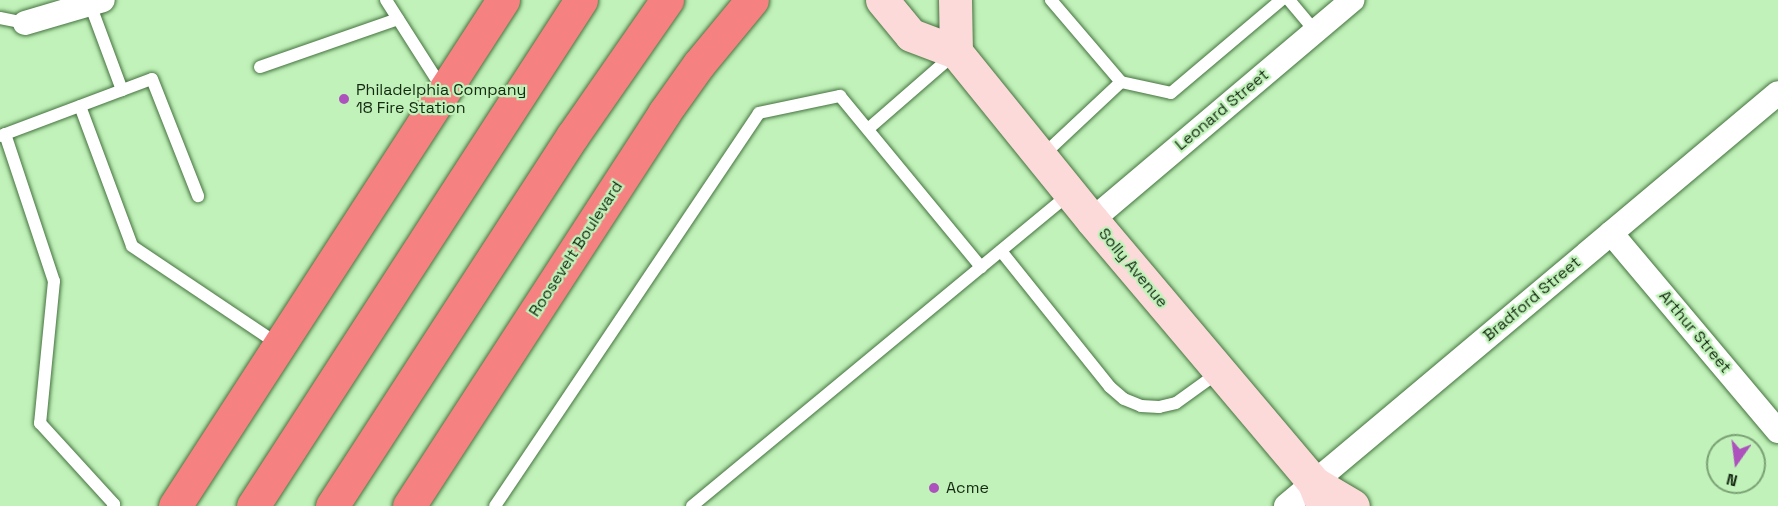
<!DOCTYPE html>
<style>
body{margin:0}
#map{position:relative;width:1778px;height:506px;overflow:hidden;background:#c0f2b9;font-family:"Space Grotesk",sans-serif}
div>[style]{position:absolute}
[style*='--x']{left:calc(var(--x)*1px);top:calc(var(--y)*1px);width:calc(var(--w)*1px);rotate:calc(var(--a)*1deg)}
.roads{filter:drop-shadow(0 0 2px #45723f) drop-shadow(0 0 2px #45723f)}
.lane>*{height:12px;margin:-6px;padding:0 6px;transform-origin:6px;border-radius:6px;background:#fff}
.street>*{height:24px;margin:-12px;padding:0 12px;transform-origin:12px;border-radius:12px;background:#fff}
.secondary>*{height:33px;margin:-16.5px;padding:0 16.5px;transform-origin:16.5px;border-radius:16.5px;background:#fcdad9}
.highway>*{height:33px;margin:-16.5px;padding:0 16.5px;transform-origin:16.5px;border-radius:16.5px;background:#f58281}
.dots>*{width:16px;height:16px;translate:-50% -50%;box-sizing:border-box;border:3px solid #c0f2b9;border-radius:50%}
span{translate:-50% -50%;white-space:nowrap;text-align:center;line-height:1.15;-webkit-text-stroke:4.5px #c0f2b9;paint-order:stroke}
.poi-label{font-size:16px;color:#152812}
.left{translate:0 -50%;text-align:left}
.street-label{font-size:16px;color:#152812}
.north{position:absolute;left:1706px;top:434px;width:60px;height:60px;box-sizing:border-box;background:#c0f2b9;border:2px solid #7ca176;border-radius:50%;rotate:194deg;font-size:16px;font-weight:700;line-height:24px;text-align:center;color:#152812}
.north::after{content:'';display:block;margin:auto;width:21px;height:27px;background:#ad52bd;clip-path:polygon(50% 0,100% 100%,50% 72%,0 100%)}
</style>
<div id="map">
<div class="roads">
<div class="lane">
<div style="--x:386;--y:0;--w:104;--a:57.5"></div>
<div style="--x:1289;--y:0;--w:40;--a:50"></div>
<div style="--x:90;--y:4;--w:92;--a:69.6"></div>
<div style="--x:0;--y:18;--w:25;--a:11"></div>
<div style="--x:260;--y:67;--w:146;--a:-19.2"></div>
<div style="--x:1121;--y:82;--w:51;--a:12.4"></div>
<div style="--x:1171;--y:93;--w:144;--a:-40.2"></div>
<div style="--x:80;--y:106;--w:149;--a:69.6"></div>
<div style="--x:132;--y:246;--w:176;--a:33.9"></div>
<div style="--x:868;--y:129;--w:113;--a:-41"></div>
<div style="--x:5;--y:134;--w:155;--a:71.6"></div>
<div style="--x:54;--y:281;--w:143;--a:95.6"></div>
<div style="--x:40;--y:423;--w:110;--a:47.6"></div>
<div style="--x:114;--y:504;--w:2;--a:117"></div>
<div style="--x:0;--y:136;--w:162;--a:-20.6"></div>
<div style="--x:152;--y:79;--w:126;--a:68.5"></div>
<div style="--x:1042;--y:156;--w:108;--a:-43.1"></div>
<div style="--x:1121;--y:82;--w:108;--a:-130.5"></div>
<div style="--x:1001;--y:251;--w:174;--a:51.3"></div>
<div style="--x:1110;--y:387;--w:18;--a:41"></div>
<div style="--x:1124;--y:399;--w:18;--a:22"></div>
<div style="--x:1141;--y:406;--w:18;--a:3"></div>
<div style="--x:1159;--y:407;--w:17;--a:-13"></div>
<div style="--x:1176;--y:403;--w:53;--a:-35.8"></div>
<div style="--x:495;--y:506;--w:473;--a:-56.1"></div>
<div style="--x:759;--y:113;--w:83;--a:-11.9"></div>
<div style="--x:840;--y:96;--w:222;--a:50.5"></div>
<div style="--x:692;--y:506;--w:491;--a:-39.6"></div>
</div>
<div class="street">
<div style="--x:25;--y:23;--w:81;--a:-16.4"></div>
<div style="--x:1092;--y:220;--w:341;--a:-40.2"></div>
<div style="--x:1611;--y:233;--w:259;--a:49.9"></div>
<div style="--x:1286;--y:506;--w:642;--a:-40.01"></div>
</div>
<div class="secondary">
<div style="--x:882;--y:0;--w:45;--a:50.4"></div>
<div style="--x:911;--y:35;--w:48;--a:20.7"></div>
<div style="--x:956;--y:52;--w:216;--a:51"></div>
<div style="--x:1092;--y:220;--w:344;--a:49.8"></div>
<div style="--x:1314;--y:483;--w:25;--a:69"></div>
<div style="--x:955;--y:0;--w:52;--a:88.9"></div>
<div style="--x:1314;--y:483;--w:45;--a:30.5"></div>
</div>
<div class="highway">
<div style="--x:175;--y:506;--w:603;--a:-57.05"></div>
<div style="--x:253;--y:506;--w:603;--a:-57.05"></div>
<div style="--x:332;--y:506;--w:442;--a:-57"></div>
<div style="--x:573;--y:135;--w:165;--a:-55.2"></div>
<div style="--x:409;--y:506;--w:468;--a:-57"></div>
<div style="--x:664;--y:113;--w:60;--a:-54.5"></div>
<div style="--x:699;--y:64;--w:83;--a:-50.4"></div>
</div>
</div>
<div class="dots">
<div style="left:344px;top:99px;background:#ad52bd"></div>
<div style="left:934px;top:488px;background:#ad52bd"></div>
</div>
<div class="poi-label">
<span class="left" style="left:356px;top:99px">Philadelphia Company<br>18 Fire Station</span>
<span class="left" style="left:946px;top:488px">Acme</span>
</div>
<div class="street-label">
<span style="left:1222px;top:110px;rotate:-40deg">Leonard Street</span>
<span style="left:576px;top:249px;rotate:-57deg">Roosevelt Boulevard</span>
<span style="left:1133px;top:268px;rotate:50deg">Solly Avenue</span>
<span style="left:1532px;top:299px;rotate:-40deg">Bradford Street</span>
<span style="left:1695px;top:332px;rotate:50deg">Arthur Street</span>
</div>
<div class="north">N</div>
</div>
